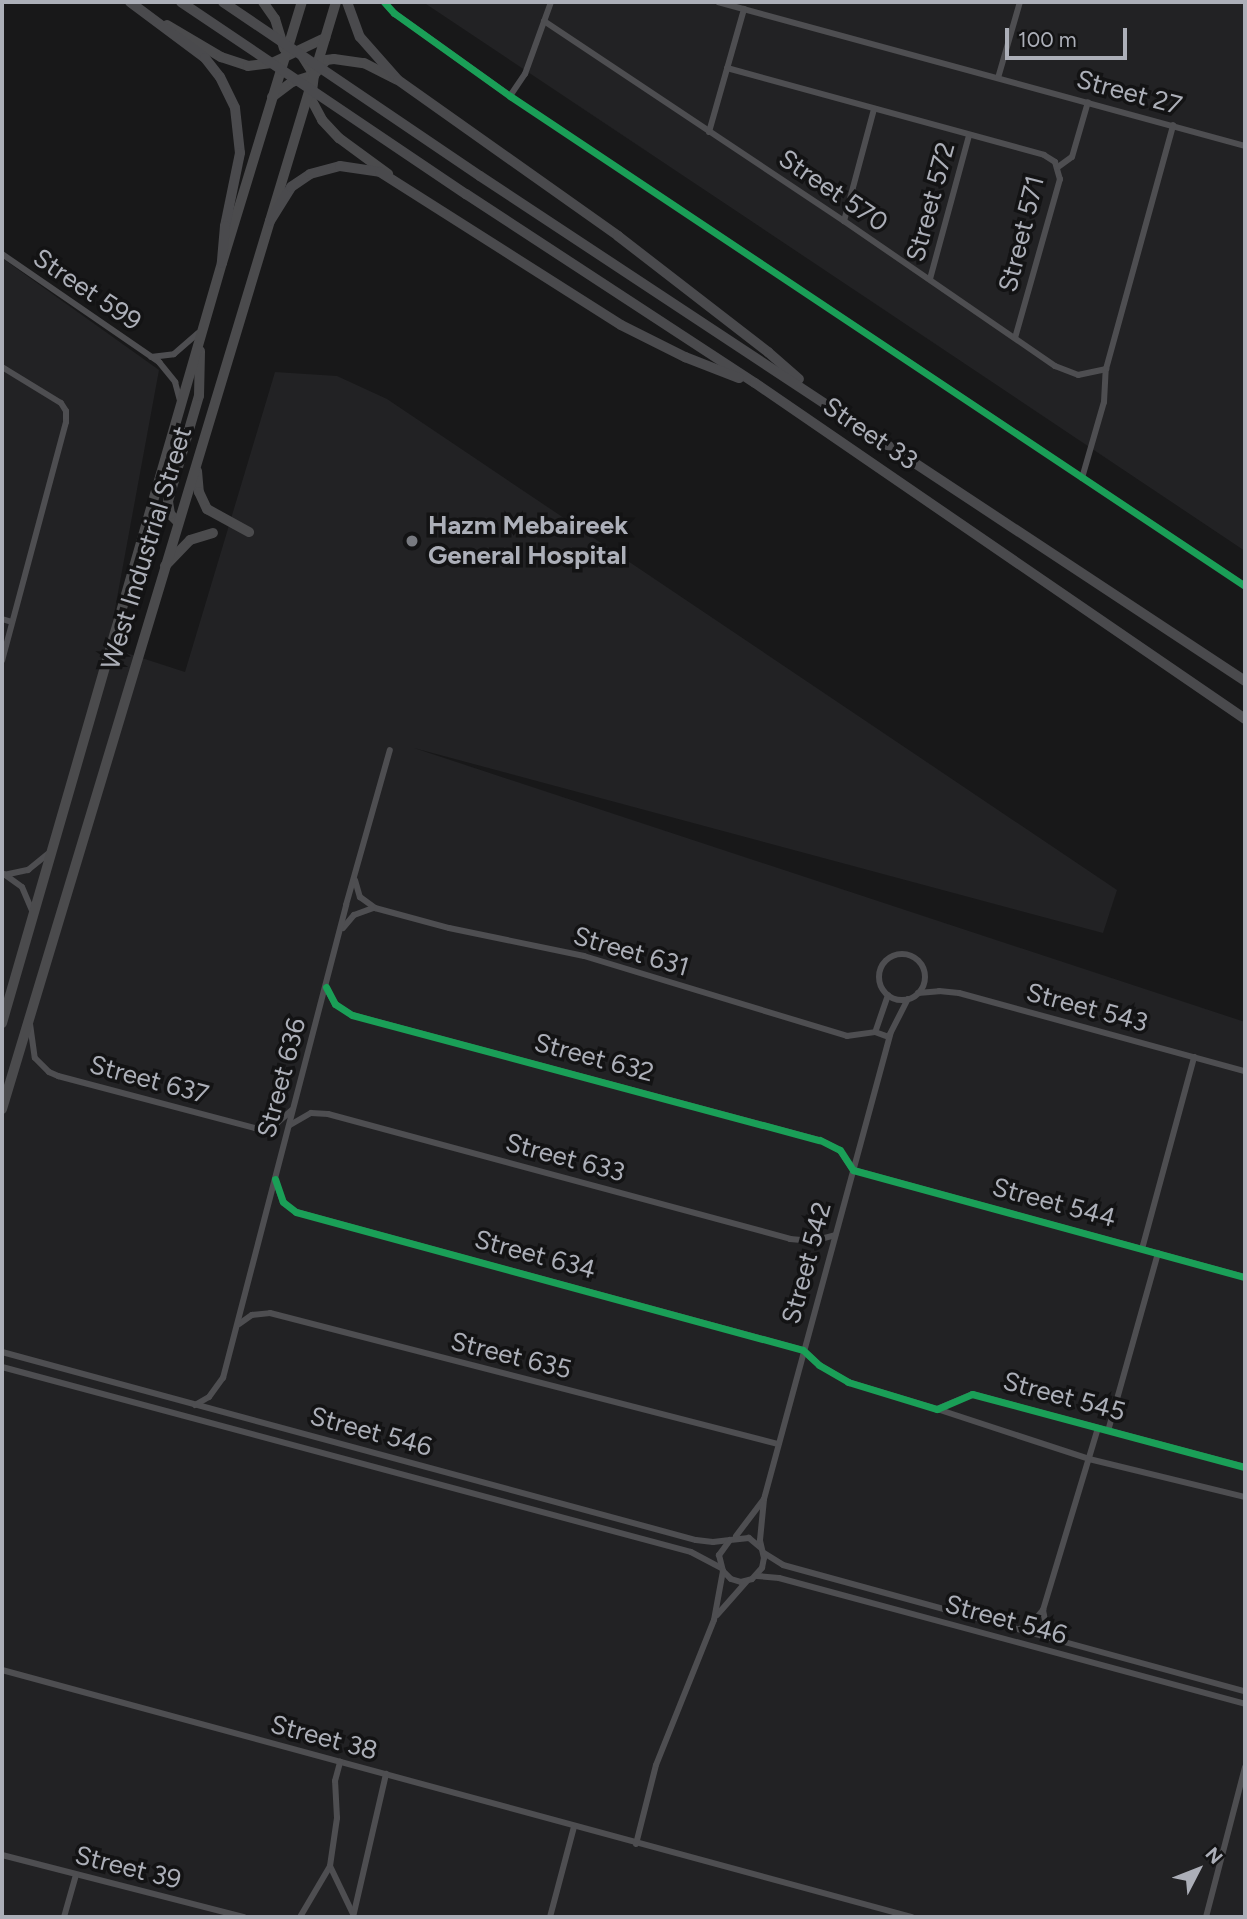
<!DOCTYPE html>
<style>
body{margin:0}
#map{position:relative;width:1247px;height:1919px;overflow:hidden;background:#181819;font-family:Figtree,sans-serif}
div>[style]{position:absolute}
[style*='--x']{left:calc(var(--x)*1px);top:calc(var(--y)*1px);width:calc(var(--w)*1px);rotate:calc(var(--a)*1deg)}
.built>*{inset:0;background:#222224}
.minor>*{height:6px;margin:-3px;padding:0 3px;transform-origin:3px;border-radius:3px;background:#4e4e51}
.minor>.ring{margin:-3px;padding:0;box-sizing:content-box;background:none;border:6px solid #4e4e51;border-radius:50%}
.primary>*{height:10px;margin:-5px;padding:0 5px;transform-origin:5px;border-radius:5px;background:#4b4b4d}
.trunk>*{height:10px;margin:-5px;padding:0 5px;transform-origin:5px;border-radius:5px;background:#4a4a4d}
.trunk-bridge>*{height:10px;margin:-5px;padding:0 5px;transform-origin:5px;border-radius:5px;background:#4a4a4d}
.cycleway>*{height:7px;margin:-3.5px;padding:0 3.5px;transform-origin:3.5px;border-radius:3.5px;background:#1a9f57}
.dots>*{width:19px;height:19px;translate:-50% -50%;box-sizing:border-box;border:4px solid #131314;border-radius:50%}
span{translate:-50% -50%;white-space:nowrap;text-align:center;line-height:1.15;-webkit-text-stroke:7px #131314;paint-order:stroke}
.street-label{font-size:26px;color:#acafb8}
.poi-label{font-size:26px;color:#acafb8;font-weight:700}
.left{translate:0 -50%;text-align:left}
.frame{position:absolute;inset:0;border:4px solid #acafb8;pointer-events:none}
.north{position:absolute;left:1163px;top:1835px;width:70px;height:70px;-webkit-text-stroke:5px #131314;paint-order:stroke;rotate:48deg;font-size:19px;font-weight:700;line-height:28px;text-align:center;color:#acafb8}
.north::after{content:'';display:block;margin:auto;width:24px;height:32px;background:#acafb8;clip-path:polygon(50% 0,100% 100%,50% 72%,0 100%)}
.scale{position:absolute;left:1005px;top:28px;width:122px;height:32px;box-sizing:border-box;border:4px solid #acafb8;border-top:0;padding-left:9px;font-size:21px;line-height:24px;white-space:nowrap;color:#acafb8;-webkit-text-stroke:5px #131314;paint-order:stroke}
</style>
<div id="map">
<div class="built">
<div style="clip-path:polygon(423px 2px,1245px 2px,1245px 551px,859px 293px)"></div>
<div style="clip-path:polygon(2px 258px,159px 370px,108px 647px,185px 672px,275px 372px,337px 376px,387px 399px,1117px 890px,1103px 933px,414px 748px,1245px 1022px,1245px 1917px,2px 1917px)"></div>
</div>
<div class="minor">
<div style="--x:384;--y:2;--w:15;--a:48"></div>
<div style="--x:394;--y:13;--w:143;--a:35.6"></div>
<div style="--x:510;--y:96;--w:883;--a:33.69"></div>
<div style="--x:718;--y:2;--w:546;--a:15.28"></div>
<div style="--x:544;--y:21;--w:361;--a:33.7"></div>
<div style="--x:844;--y:221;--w:256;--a:34.5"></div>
<div style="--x:1055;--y:366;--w:25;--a:21"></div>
<div style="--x:1078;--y:375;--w:29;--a:-12"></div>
<div style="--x:727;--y:68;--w:329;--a:15.3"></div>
<div style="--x:1044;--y:155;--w:13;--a:32"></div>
<div style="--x:1055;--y:162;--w:18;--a:74"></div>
<div style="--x:1060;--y:179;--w:165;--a:105.8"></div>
<div style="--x:998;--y:78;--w:79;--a:-73.9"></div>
<div style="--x:510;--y:96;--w:27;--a:-56"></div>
<div style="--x:525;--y:74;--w:77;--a:-70.1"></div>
<div style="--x:709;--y:132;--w:128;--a:-74.1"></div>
<div style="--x:1058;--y:167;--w:17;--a:-36"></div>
<div style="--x:1072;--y:157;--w:57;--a:-73.8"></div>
<div style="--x:844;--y:221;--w:116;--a:-75"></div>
<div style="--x:2;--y:254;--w:191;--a:34.5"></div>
<div style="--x:159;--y:362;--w:26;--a:51"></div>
<div style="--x:175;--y:382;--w:20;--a:75"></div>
<div style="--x:930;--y:279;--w:149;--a:-74.8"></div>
<div style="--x:151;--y:357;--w:23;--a:-7"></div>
<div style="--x:174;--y:354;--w:32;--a:-41"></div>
<div style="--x:2;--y:367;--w:69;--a:31.4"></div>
<div style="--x:61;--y:403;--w:9;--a:58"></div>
<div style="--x:66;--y:411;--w:11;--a:90"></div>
<div style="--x:66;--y:422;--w:247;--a:105"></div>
<div style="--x:1082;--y:478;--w:79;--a:-73.9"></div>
<div style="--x:1104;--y:402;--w:33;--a:-87"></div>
<div style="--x:1106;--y:369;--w:253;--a:-74.6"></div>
<div style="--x:2;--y:619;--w:10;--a:17"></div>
<div style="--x:4;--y:874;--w:22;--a:36"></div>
<div style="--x:22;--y:887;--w:26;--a:67"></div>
<div style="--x:4;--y:875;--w:25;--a:-12"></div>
<div style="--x:28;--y:870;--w:26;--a:-39"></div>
<div style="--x:355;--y:880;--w:18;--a:74"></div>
<div style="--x:360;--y:897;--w:19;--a:36"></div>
<div style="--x:375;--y:908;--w:77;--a:15.1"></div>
<div style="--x:449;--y:928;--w:138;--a:11.7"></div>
<div style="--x:584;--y:956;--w:275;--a:16.9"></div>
<div style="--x:847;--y:1036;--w:28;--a:-8"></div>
<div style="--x:343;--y:928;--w:17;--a:-50"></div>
<div style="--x:354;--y:915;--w:20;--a:-20"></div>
<div class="ring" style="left:879px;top:954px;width:40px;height:40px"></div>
<div style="--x:326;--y:987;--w:19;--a:62"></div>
<div style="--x:335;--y:1004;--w:20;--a:33"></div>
<div style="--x:352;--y:1015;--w:484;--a:15"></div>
<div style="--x:820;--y:1140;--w:22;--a:27"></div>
<div style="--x:840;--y:1150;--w:24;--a:57"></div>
<div style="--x:853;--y:1170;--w:406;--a:15.3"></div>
<div style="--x:918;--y:993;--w:21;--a:-5"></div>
<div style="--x:939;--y:991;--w:20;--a:6"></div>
<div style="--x:959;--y:993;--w:296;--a:15.3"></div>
<div style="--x:888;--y:995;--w:39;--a:109"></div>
<div style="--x:875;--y:1032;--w:15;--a:20"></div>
<div style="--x:30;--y:1024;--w:34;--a:82"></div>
<div style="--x:35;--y:1058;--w:20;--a:45"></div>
<div style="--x:49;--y:1072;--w:10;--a:24"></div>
<div style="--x:58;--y:1076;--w:204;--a:14.8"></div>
<div style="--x:255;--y:1128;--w:23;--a:-13"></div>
<div style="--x:277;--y:1123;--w:20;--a:-41"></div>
<div style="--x:290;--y:1125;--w:24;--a:-30"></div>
<div style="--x:311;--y:1113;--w:17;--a:3"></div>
<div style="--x:328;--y:1114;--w:479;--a:15.1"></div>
<div style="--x:790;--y:1239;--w:23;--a:5"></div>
<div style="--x:813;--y:1241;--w:23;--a:-15"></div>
<div style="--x:275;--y:1179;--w:24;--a:71"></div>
<div style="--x:283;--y:1202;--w:16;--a:38"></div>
<div style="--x:296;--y:1212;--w:525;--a:15.23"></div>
<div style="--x:803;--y:1350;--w:22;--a:43"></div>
<div style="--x:819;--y:1365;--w:34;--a:30"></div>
<div style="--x:848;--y:1382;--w:93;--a:16.9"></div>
<div style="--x:937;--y:1409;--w:38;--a:-23"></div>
<div style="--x:972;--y:1394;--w:283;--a:15"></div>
<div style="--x:1142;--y:1249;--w:199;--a:-74.8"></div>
<div style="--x:239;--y:1324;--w:16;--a:-35"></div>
<div style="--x:252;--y:1315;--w:18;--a:-6"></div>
<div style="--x:270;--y:1313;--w:525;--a:14.46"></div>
<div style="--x:2;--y:1352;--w:719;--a:15.16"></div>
<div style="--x:696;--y:1540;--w:17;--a:7"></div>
<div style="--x:713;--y:1542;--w:17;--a:-7"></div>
<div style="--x:2;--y:1367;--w:713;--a:15.03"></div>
<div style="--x:691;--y:1552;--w:34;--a:28"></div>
<div style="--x:195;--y:1405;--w:16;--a:-30"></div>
<div style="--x:209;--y:1397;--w:24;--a:-54"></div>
<div style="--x:223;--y:1378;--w:489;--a:-75.4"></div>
<div style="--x:346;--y:905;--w:161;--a:-74.2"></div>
<div style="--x:937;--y:1409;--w:160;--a:18.2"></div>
<div style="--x:1089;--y:1459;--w:161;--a:13.7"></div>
<div style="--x:1108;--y:1431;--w:185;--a:-74.3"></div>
<div style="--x:736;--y:1536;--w:46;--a:-52.9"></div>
<div style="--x:761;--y:1548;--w:16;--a:-140"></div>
<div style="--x:749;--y:1538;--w:19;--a:174"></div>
<div style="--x:730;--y:1540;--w:19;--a:126"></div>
<div style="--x:719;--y:1555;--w:16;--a:76"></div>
<div style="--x:723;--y:1571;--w:11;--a:45"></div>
<div style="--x:731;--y:1579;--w:10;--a:17"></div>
<div style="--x:741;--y:1582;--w:11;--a:-15"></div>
<div style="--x:752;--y:1579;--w:15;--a:-48"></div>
<div style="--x:762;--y:1568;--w:10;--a:-79"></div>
<div style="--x:764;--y:1558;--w:18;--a:-103"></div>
<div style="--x:760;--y:1540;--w:41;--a:-84.4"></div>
<div style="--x:764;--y:1499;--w:482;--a:-74.8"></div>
<div style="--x:890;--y:1034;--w:39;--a:-63"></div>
<div style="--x:764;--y:1553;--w:22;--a:32"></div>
<div style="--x:783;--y:1565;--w:479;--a:15.3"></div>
<div style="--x:757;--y:1576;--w:22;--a:5"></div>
<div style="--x:779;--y:1578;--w:483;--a:15.1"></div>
<div style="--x:1043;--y:1610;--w:15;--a:79"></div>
<div style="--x:1046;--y:1625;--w:16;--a:60"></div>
<div style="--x:717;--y:1615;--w:45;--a:-48.6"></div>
<div style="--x:1020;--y:1629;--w:15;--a:-28"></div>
<div style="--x:1033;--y:1622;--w:16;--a:-50"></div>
<div style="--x:1043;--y:1610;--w:190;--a:-73.2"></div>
<div style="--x:2;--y:1670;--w:943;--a:15.19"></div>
<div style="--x:636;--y:1844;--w:81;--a:-75.8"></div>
<div style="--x:656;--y:1765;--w:156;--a:-68.2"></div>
<div style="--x:714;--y:1620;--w:50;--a:-79.6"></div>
<div style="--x:2;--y:1855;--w:250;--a:14.4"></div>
<div style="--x:330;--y:1866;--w:53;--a:64.4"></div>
<div style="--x:64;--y:1917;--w:44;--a:-74.1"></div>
<div style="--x:300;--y:1917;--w:59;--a:-59.5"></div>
<div style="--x:330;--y:1866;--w:49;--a:-81.7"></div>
<div style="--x:337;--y:1818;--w:37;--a:-93"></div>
<div style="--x:335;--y:1781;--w:20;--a:-75"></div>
<div style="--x:353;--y:1917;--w:147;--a:-77"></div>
<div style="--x:550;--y:1917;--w:93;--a:-75.1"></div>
<div style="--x:1206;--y:1917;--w:155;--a:-75.4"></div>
</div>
<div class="primary">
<div style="--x:263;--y:2;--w:21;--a:55"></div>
<div style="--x:275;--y:19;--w:31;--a:73"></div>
<div style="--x:167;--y:25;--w:63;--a:30.7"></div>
<div style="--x:221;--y:57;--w:28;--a:18"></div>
<div style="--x:248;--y:66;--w:24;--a:-7"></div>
<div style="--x:272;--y:63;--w:59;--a:-25.3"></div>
<div style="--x:301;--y:54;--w:25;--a:58"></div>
<div style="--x:314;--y:75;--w:24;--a:97"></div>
<div style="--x:311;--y:99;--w:24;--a:62"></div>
<div style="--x:322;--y:120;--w:25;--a:47"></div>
<div style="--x:339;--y:138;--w:61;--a:36.3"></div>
<div style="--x:272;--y:97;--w:25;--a:-37"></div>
<div style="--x:292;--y:82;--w:23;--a:-18"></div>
<div style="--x:314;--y:75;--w:19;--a:-51"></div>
<div style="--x:326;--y:60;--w:8;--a:-7"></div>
<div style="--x:334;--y:59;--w:30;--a:8"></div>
<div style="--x:364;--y:63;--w:36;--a:27"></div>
<div style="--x:197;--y:471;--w:21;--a:85"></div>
<div style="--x:199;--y:492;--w:19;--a:65"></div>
<div style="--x:207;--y:509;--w:48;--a:28.7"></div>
<div style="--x:178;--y:522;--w:11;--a:-135"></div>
<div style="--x:170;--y:514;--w:13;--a:-99"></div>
<div style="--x:168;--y:501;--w:109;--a:-73.6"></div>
<div style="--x:199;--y:396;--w:45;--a:-88.7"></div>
<div style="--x:165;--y:566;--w:36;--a:-46"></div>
<div style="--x:190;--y:540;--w:24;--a:-17"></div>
<div style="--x:2;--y:1023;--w:791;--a:-73.86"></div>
<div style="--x:222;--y:263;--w:273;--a:-73"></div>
<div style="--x:2;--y:1109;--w:1156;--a:-73.21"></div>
</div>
<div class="trunk">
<div style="--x:130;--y:2;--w:94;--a:36.7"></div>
<div style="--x:205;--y:58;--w:24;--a:52"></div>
<div style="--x:220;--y:77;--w:34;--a:64"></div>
<div style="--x:235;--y:108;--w:45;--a:83.7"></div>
<div style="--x:240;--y:153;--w:75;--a:101.6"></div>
<div style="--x:225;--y:226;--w:37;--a:95"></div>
<div style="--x:347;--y:2;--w:37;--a:70"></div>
<div style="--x:360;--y:37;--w:57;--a:48.5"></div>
<div style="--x:398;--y:80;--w:270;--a:35.3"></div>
<div style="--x:618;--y:236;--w:190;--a:37.7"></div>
<div style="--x:768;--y:352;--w:41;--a:41.1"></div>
<div style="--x:480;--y:176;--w:917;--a:33.43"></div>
<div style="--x:466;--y:194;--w:345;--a:33.2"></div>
<div style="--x:755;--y:383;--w:594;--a:34.44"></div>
<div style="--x:270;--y:221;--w:40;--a:-58"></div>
<div style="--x:291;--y:187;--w:23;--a:-34"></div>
<div style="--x:310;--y:174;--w:31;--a:-15"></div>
<div style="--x:340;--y:166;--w:40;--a:8.5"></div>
<div style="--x:380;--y:172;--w:285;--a:32.4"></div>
<div style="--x:621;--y:325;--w:72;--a:26.6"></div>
<div style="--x:685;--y:357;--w:58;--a:21.3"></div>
</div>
<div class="trunk-bridge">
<div style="--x:181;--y:2;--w:344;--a:34"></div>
<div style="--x:223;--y:2;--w:310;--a:34.1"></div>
</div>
<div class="cycleway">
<div style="--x:384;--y:2;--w:15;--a:48"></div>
<div style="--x:394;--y:13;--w:143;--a:35.6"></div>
<div style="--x:510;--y:96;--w:883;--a:33.69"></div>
<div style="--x:326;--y:987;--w:19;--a:62"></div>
<div style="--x:335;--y:1004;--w:20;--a:33"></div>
<div style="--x:352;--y:1015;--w:484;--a:15"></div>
<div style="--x:820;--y:1140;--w:22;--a:27"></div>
<div style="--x:840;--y:1150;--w:24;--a:57"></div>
<div style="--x:853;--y:1170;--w:406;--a:15.3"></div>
<div style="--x:275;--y:1179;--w:24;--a:71"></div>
<div style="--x:283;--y:1202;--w:16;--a:38"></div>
<div style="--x:296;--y:1212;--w:525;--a:15.23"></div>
<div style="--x:803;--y:1350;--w:22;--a:43"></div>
<div style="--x:819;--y:1365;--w:34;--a:30"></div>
<div style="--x:848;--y:1382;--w:93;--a:16.9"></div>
<div style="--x:937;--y:1409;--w:38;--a:-23"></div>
<div style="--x:972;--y:1394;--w:283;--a:15"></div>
</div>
<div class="dots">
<div style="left:412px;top:541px;background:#787a80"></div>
</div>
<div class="street-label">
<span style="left:1129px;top:93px;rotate:15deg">Street 27</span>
<span style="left:833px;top:191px;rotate:34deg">Street 570</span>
<span style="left:931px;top:202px;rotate:-75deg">Street 572</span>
<span style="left:1022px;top:234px;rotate:-76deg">Street 571</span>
<span style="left:87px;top:290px;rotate:34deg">Street 599</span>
<span style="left:870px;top:434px;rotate:34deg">Street 33</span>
<span style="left:147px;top:548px;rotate:-73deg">West Industrial Street</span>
<span style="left:631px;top:952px;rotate:16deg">Street 631</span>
<span style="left:1087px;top:1008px;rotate:15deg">Street 543</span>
<span style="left:594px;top:1058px;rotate:15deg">Street 632</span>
<span style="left:282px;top:1078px;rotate:-75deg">Street 636</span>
<span style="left:149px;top:1080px;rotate:15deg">Street 637</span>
<span style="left:565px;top:1158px;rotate:15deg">Street 633</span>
<span style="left:1054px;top:1203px;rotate:15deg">Street 544</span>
<span style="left:535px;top:1255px;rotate:15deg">Street 634</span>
<span style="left:807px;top:1263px;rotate:-75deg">Street 542</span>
<span style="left:511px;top:1356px;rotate:14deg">Street 635</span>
<span style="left:1064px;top:1397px;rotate:15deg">Street 545</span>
<span style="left:371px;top:1432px;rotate:15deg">Street 546</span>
<span style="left:1006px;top:1620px;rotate:15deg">Street 546</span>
<span style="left:324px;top:1738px;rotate:15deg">Street 38</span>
<span style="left:128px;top:1868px;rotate:14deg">Street 39</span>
</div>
<div class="poi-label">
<span class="left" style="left:428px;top:541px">Hazm Mebaireek<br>General Hospital</span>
</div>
<div class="frame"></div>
<div class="north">N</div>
<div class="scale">100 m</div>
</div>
